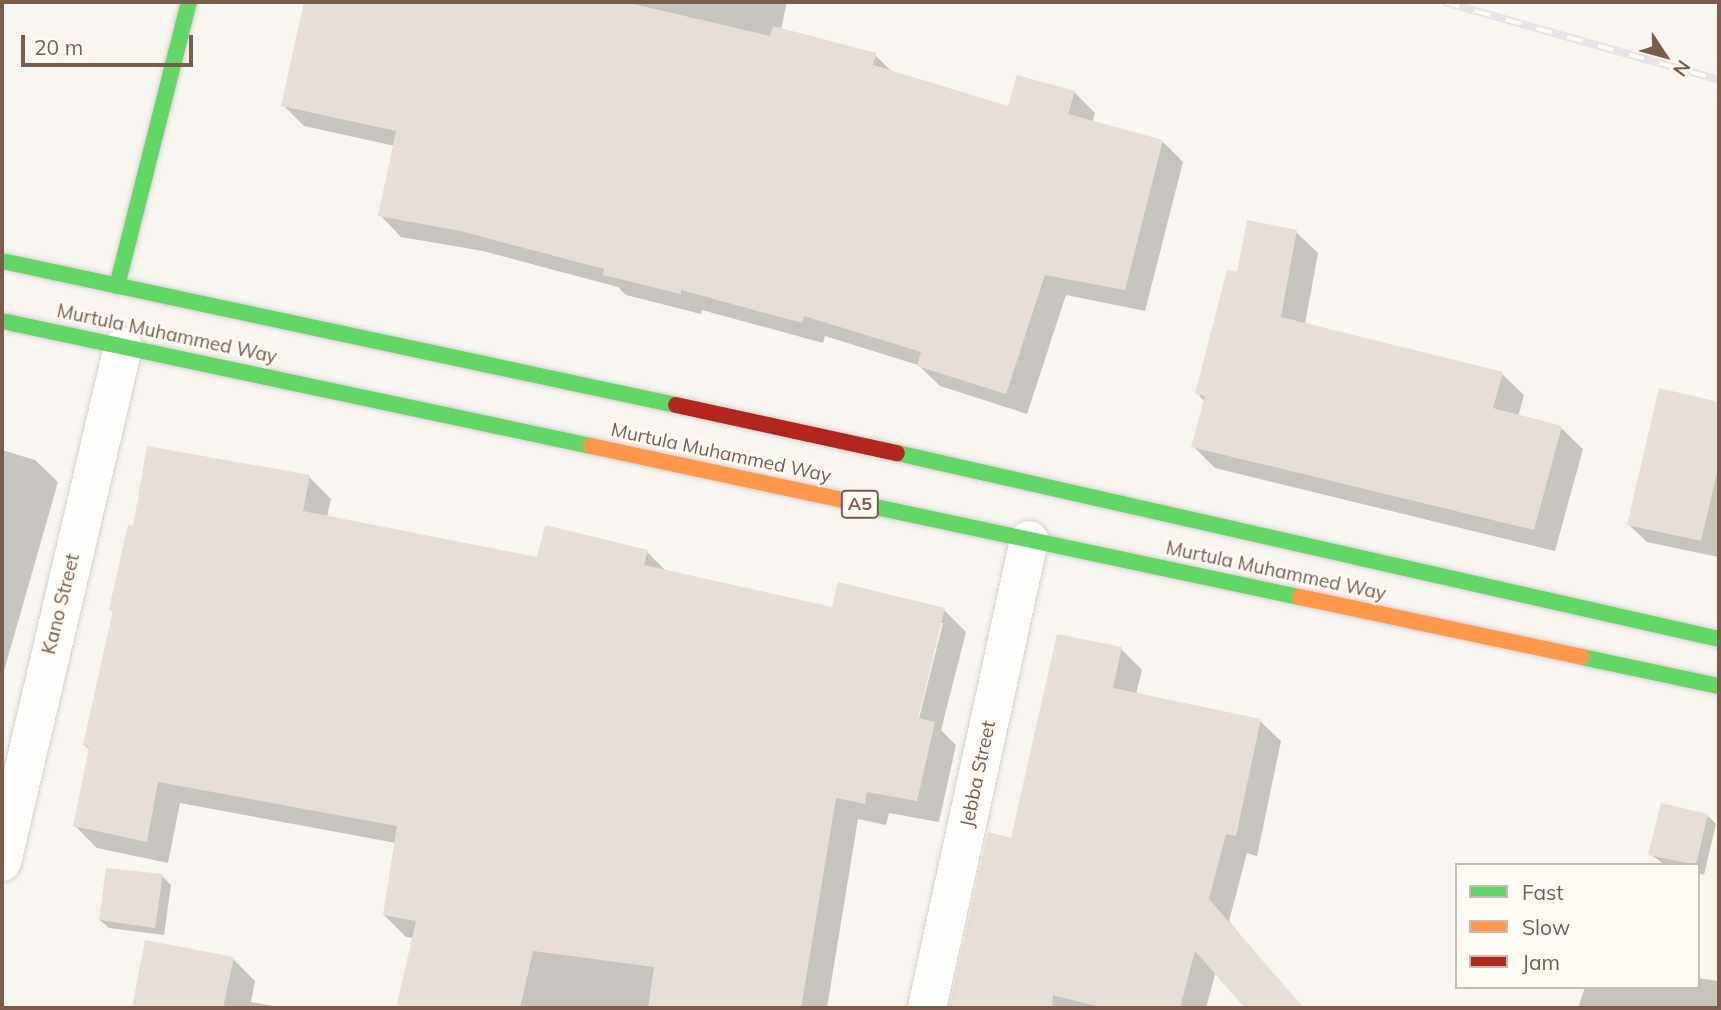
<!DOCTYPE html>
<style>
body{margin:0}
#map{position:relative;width:1721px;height:1010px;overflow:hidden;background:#f9f5f0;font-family:Mulish,sans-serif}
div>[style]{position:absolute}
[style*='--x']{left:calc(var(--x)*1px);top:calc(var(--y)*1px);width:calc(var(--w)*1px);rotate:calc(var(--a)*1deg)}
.shadow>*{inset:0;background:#0003}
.building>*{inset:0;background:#e6ded7}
.roads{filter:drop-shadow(0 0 2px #d7d1cb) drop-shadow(0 0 2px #d7d1cb)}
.street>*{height:38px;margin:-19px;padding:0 19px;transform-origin:19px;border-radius:19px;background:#fefefd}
.fast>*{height:16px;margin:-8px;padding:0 8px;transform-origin:8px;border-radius:8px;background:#63d668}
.slow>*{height:16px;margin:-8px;padding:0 8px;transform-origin:8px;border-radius:8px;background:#ff974d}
.jam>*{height:16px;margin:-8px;padding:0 8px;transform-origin:8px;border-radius:8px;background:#b3261e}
.rail>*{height:8px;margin-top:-4px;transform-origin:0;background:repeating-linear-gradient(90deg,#fffaf3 0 16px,#e6e3e7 0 32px);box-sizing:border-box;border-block:2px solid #e6e3e7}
span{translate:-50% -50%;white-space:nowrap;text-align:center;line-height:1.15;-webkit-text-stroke:5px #fffaf3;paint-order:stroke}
.shield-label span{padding:2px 5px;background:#fffaf3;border:2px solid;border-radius:5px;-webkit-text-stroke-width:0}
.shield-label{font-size:18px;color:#7a5c4d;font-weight:700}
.street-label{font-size:19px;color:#7a5c4d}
.frame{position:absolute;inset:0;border:4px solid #7a5c4d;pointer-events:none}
.legend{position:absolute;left:1455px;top:863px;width:245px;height:126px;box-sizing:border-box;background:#fffaf3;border:2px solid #cabbb1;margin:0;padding:9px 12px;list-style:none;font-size:21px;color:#7a5c4d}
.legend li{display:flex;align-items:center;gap:14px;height:35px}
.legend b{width:35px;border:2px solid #cabbb1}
.north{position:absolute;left:1630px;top:21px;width:70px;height:70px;-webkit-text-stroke:5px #fffaf3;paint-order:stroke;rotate:126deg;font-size:19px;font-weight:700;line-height:28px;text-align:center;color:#7a5c4d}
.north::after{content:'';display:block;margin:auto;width:24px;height:32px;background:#7a5c4d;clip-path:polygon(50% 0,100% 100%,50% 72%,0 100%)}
.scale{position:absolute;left:21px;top:35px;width:172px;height:32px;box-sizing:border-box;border:4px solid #7a5c4d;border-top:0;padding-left:9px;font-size:21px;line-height:24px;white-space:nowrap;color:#7a5c4d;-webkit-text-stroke:5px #fffaf3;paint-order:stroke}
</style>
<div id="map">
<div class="shadow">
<div style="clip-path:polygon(306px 2px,787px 2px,781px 29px,875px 55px,893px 73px,1009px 108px,1074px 92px,1095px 113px,1092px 123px,1162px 141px,1183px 162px,1145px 311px,1066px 295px,1027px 414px,940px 386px,918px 365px,825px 336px,823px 343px,702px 310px,701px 314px,626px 295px,618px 287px,483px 251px,401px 237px,380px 215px,395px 146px,304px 126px,283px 105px)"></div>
<div style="clip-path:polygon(1296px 232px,1318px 253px,1305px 324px,1502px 374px,1524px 395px,1518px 417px,1561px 428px,1583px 449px,1555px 551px,1215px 468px,1193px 446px,1205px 402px,1197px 393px,1238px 275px)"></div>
<div style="clip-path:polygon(1660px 390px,1719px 404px,1718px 557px,1647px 542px,1629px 525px)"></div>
<div style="clip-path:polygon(2px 450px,35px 460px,58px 482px,2px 678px)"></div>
<div style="clip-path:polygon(evenodd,309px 477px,331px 499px,327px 517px,538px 559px,647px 552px,666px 571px,834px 609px,944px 610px,966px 632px,941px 730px,956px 745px,939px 822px,889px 813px,886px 825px,858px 819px,827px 1008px,398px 1008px,414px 938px,406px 937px,384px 915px,396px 843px,180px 803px,168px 863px,97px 848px,75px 826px,90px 750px,84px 745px,114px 613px,110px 609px,134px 528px,309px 477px,940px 623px,943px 623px,917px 726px,914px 726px,940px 623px)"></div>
<div style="clip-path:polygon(1121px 649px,1142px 670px,1136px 694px,1260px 721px,1281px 741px,1257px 856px,1247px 853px,1229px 921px,1242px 937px,1229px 985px,1216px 971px,1206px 1008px,1047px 1008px,980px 991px,1012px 840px)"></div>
<div style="clip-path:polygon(1708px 816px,1716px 824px,1704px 875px,1698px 873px,1698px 865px,1665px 865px,1650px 854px)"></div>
<div style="clip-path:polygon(162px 876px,171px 885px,164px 935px,109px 928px,100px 920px)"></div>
<div style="clip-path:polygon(147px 942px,233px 959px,255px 981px,251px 1002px,285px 1008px,134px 1008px)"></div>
<div style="clip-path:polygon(1698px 978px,1719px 981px,1719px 1008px,1578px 1008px,1585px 987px,1698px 987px)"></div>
</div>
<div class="building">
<div style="clip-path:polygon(304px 2px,625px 2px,770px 36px,773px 26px,876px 53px,873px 65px,1008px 106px,1017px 75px,1075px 91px,1068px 114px,1163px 140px,1125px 290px,1045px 275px,1006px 394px,917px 366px,921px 352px,804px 316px,802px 323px,681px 290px,681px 294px,603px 275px,604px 269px,460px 231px,378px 216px,396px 131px,281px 106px)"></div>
<div style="clip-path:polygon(1247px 220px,1297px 230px,1281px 317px,1503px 372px,1493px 408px,1562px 426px,1534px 530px,1191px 447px,1205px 396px,1195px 394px,1227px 270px,1237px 272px)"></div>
<div style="clip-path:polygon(1659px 388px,1719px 402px,1719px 464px,1701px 541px,1627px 525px)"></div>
<div style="clip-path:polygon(147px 446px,310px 475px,303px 511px,537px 557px,545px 525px,648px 550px,644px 565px,832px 607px,838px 582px,945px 608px,918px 718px,935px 722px,917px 801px,867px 792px,865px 804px,836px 798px,801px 1008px,648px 1008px,654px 967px,533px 951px,520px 1008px,396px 1008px,416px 921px,383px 915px,397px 826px,158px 782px,147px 842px,73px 826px,89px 747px,83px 745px,113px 610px,109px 609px,128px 525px,133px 526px)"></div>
<div style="clip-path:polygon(1057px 634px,1122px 647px,1113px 688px,1261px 719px,1236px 836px,1226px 834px,1209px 899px,1304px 1008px,1245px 1008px,1195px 951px,1180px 1008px,1104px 1008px,1053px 995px,1052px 1008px,949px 1008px,988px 832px,1011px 838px)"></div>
<div style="clip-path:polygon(1661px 803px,1708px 814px,1696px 865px,1648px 855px)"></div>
<div style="clip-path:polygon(106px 868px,163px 874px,155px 928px,99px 920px)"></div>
<div style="clip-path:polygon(145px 940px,234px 957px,223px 1008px,132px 1008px)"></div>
</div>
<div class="roads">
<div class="street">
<div style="--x:2;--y:862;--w:529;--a:-76.78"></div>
<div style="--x:927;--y:1008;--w:479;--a:-77.7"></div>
</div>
<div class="fast">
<div style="--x:2;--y:261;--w:689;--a:12.06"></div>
<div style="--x:117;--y:286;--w:293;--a:-75.8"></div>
<div style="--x:2;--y:321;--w:602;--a:11.98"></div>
<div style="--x:897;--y:453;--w:843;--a:12.75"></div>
<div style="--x:852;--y:502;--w:458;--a:12"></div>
<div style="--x:1582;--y:657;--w:140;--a:12"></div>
</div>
<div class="slow">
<div style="--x:591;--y:446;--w:267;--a:12.1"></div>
<div style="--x:1300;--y:597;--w:288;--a:12"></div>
</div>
<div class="jam">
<div style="--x:676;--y:405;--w:226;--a:12.3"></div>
</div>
</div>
<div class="rail">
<div style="--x:1444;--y:2;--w:286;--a:15.8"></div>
</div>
<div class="shield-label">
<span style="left:860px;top:504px">A5</span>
</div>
<div class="street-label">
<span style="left:167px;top:334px;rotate:12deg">Murtula Muhammed Way</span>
<span style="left:721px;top:453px;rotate:12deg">Murtula Muhammed Way</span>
<span style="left:1276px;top:571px;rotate:12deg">Murtula Muhammed Way</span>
<span style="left:61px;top:604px;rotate:-76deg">Kano Street</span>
<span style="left:978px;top:774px;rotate:-78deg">Jebba Street</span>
</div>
<div class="frame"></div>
<ul class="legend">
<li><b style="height:9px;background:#63d668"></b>Fast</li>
<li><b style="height:9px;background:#ff974d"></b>Slow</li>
<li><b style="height:9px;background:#b3261e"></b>Jam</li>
</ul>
<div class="north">N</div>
<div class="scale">20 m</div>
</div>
